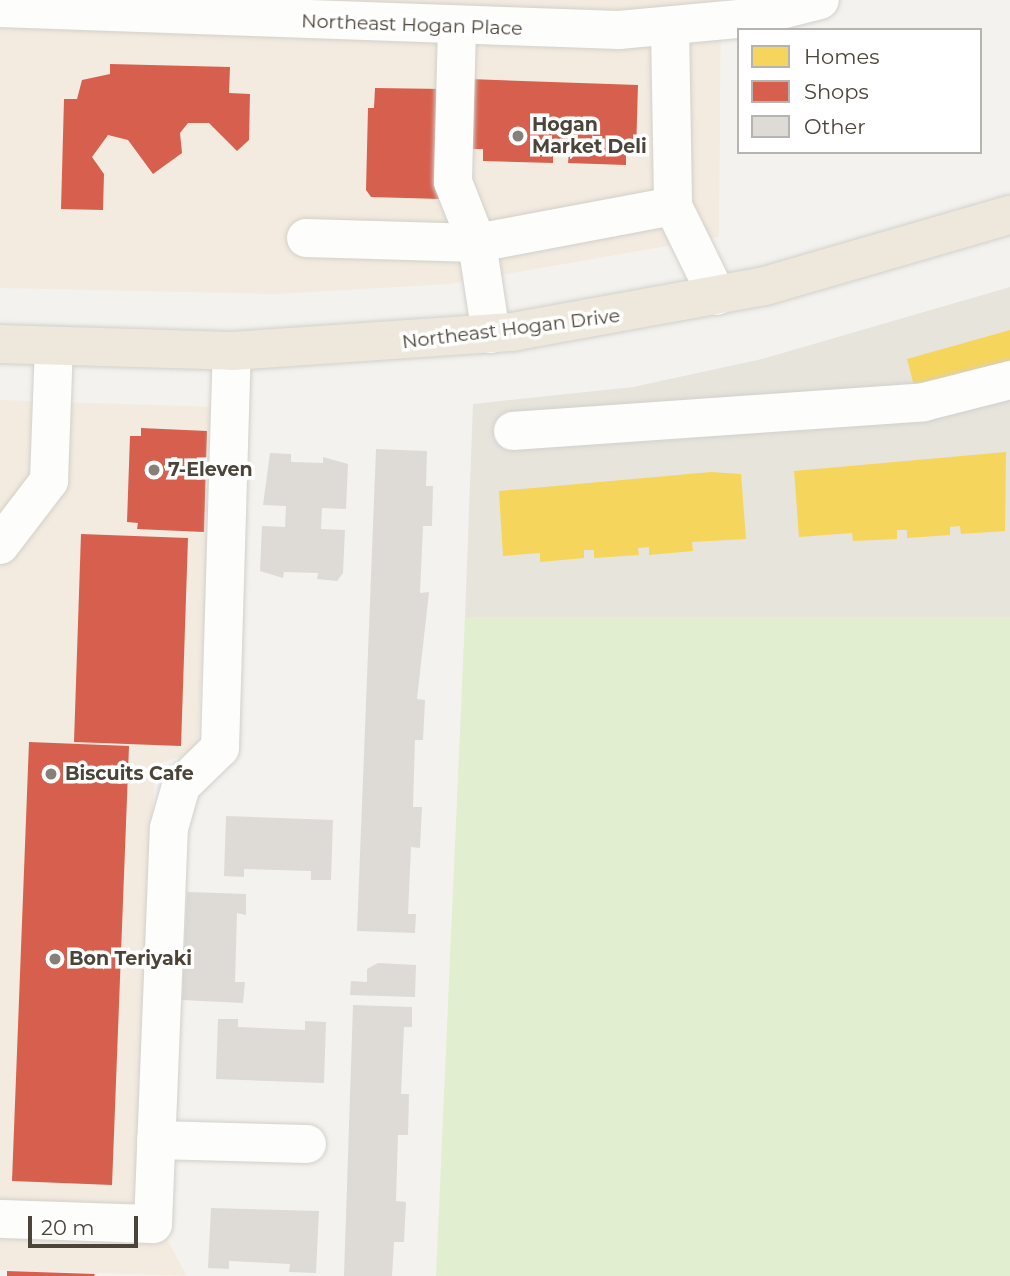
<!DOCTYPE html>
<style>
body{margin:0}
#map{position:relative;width:1010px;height:1276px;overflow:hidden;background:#f4f2ee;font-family:Montserrat,sans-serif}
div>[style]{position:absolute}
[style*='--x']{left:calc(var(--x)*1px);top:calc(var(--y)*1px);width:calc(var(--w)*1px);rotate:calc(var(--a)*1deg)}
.residential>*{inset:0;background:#e7e4dc}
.commercial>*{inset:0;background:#f3ebdf}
.green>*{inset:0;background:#e1eecf}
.homes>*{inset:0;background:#f6d55c}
.shops>*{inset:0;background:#d6604d}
.building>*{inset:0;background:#dedbd6}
.roads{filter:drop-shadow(0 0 2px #d2d0cb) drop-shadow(0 0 2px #d2d0cb)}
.minor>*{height:38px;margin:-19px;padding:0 19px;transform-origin:19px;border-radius:19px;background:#fdfdfc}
.highway>*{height:38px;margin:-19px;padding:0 19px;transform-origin:19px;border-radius:19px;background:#ede8db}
.dots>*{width:19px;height:19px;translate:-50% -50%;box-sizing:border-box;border:4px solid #fff;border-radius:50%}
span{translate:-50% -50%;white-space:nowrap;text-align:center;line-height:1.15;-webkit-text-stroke:7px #fff;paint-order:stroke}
.street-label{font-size:19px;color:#4b4439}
.poi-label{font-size:19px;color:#4b4439;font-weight:700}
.left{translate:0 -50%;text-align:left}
.legend{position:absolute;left:737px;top:28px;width:245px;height:126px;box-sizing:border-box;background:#fff;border:2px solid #b7b4b0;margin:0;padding:9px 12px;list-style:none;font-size:21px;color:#4b4439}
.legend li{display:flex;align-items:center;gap:14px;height:35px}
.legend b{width:35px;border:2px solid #b7b4b0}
.scale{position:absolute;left:28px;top:1216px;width:110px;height:32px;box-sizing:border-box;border:4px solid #4b4439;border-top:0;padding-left:9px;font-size:21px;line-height:24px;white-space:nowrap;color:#4b4439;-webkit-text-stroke:5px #fff;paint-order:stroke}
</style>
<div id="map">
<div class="residential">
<div style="clip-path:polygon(1010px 287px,1010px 617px,465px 617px,473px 404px,633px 387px,762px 359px)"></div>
</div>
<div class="commercial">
<div style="clip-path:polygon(0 0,721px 0,719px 237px,449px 284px,276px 294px,0 288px)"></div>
<div style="clip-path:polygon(0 400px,217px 407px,197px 751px,155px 765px,138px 1186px,187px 1276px,0 1270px)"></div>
</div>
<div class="green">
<div style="clip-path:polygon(465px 617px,1010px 617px,1010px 1276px,436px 1276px)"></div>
</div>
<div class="homes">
<div style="clip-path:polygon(1010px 330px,1010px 367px,916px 394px,907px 359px)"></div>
<div style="clip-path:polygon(1006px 452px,1005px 531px,961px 534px,960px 526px,950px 527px,950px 535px,907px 538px,907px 530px,897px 530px,897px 539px,853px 541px,852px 533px,799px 537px,794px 471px)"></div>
<div style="clip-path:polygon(711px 472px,741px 474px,746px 539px,692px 542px,693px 551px,649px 555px,649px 547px,638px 548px,639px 555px,594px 558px,594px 550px,584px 550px,584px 558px,540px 562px,540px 553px,503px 556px,499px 491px)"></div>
</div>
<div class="shops">
<div style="clip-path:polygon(110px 64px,230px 67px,229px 93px,250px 94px,249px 140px,237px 151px,209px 123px,188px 123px,180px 133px,182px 153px,153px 174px,128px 140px,108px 135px,92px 157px,104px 174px,103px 210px,61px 209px,64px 99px,77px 99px,82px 80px,110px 74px)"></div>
<div style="clip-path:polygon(469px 79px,638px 85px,636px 153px,626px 152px,626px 165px,568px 163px,569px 152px,553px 151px,553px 163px,483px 161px,483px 149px,467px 149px)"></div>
<div style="clip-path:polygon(375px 88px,443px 89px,441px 199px,371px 197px,366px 190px,368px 108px,374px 108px)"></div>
<div style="clip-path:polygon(141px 428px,207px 431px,204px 532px,137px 529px,138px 523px,127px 522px,130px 436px,141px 436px)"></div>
<div style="clip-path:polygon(81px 534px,188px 538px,181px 746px,74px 742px)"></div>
<div style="clip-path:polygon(29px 742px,129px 746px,112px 1185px,12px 1181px)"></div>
<div style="clip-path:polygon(7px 1271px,95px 1274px,94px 1276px,7px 1276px)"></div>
</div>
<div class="building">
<div style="clip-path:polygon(376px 449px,427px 451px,426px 486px,433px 486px,432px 526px,423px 526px,420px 593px,429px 592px,417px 699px,425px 700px,423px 740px,415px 740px,413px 807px,422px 807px,420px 848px,411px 847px,408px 914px,416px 914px,415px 933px,357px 931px)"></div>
<div style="clip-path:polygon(270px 453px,291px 454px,291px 462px,323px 463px,323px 457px,348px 464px,346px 509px,322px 508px,321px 529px,345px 530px,343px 573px,337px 581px,317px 579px,318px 573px,284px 572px,283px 578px,260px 571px,262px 526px,285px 527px,286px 506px,263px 505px)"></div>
<div style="clip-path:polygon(226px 816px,333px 820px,331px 880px,311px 880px,311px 871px,244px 869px,244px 877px,224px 876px)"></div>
<div style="clip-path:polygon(187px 892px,246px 894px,246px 915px,237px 913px,235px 982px,245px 982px,243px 1003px,182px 1000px)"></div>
<div style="clip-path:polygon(378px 963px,416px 965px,415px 997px,350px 995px,351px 981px,367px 982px,367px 969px)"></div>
<div style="clip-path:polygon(353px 1005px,412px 1007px,412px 1027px,404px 1027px,401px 1094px,409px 1094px,408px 1135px,398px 1135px,396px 1201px,406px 1202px,404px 1242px,394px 1242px,392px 1276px,344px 1276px)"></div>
<div style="clip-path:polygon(218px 1019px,238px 1019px,238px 1027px,305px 1030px,305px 1021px,326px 1022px,324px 1083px,216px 1079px)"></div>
<div style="clip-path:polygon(211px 1208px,319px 1211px,316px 1273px,289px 1272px,290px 1264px,229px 1261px,229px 1269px,208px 1268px)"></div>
</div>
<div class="roads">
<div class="minor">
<div style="--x:0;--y:8;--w:619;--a:2.04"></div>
<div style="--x:619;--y:30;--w:131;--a:-5.3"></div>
<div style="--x:749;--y:18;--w:73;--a:-14.2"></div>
<div style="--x:457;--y:27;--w:155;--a:91.5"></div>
<div style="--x:453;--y:182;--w:66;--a:68.5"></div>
<div style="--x:477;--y:243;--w:92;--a:81.3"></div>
<div style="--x:670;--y:28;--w:178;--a:89"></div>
<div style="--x:673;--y:206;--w:100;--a:63.9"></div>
<div style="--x:306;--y:238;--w:171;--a:1.7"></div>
<div style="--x:477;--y:243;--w:199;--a:-10.7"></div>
<div style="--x:513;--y:431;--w:412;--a:-4"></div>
<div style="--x:924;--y:402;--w:89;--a:-14.3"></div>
<div style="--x:0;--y:545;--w:81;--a:-52.6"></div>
<div style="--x:49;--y:481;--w:134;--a:-87.9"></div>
<div style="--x:156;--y:1140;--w:151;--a:1.5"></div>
<div style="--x:0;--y:1219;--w:153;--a:1.9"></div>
<div style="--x:153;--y:1224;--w:396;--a:-87.7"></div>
<div style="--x:169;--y:828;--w:44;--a:-74.1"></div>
<div style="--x:181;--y:786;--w:54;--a:-44.3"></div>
<div style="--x:220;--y:748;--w:397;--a:-88.3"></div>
</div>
<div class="highway">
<div style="--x:0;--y:344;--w:232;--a:1.7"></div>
<div style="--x:232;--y:351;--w:281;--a:-3.9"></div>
<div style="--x:512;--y:332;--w:257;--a:-10.3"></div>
<div style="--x:765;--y:286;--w:255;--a:-16.2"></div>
</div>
</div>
<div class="dots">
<div style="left:518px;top:136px;background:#868178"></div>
<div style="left:154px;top:470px;background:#868178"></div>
<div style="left:51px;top:774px;background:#868178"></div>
<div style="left:55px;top:959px;background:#868178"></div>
</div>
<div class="street-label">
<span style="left:412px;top:25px;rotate:2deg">Northeast Hogan Place</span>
<span style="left:511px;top:329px;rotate:-7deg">Northeast Hogan Drive</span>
</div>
<div class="poi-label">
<span class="left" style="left:532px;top:136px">Hogan<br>Market Deli</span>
<span class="left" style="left:168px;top:470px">7-Eleven</span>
<span class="left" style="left:65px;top:774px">Biscuits Cafe</span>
<span class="left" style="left:69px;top:959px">Bon Teriyaki</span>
</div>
<ul class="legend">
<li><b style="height:19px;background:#f6d55c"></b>Homes</li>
<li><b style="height:19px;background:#d6604d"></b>Shops</li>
<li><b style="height:19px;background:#dedbd6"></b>Other</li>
</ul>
<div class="scale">20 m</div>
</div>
